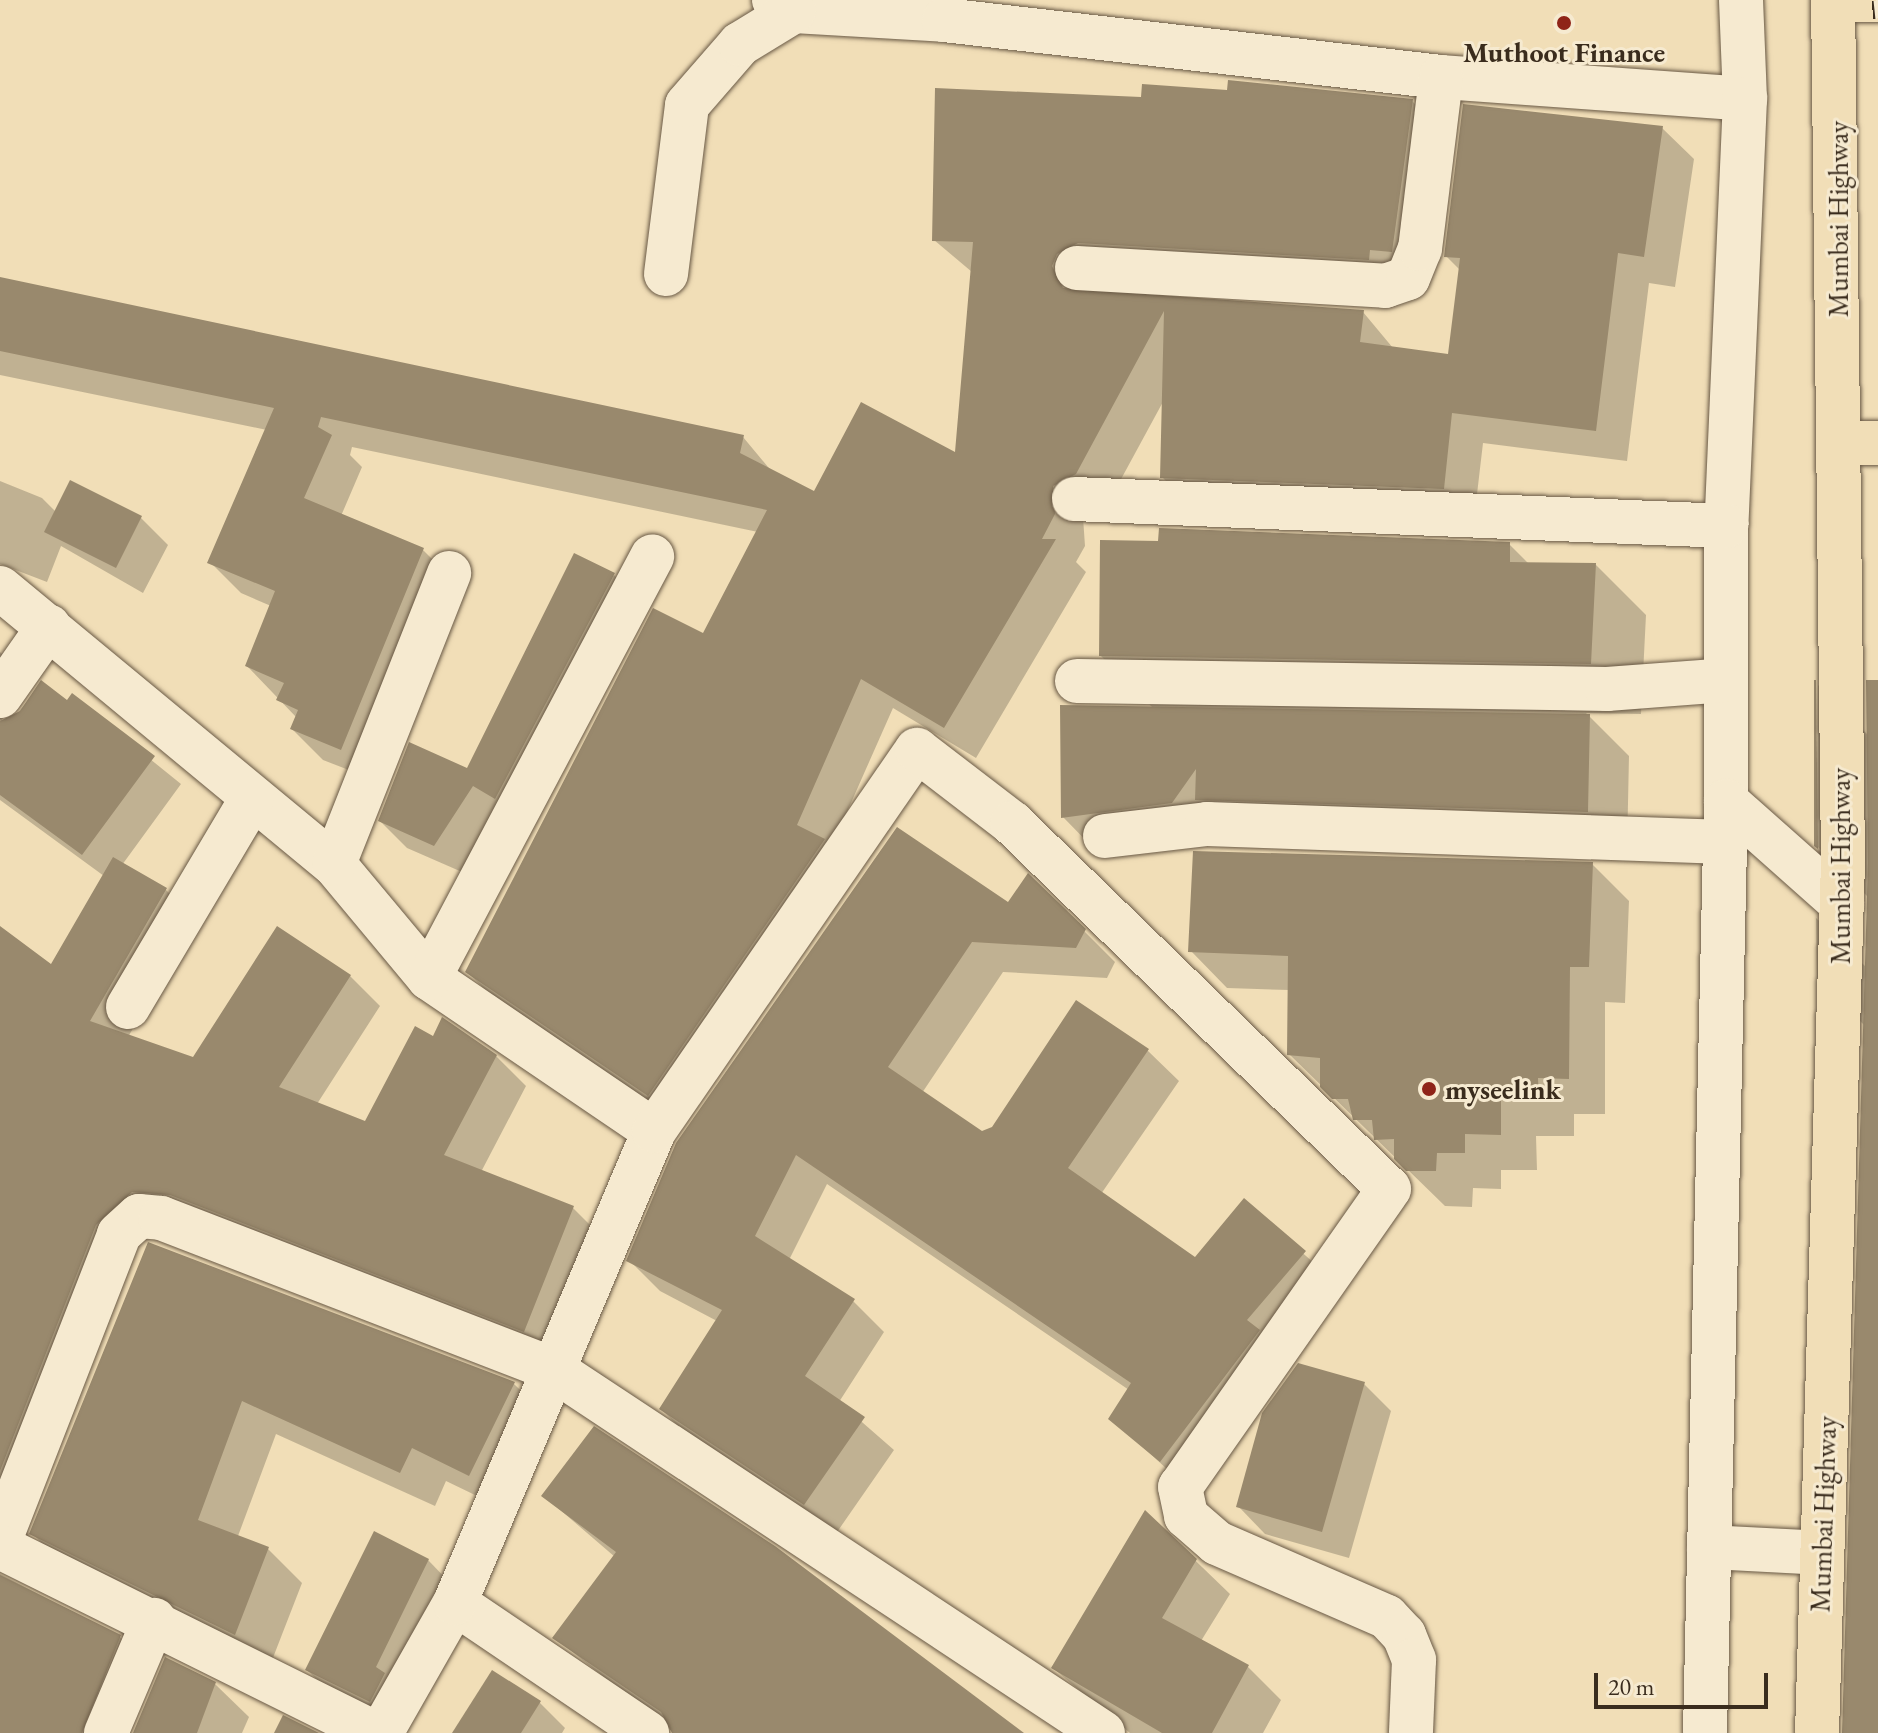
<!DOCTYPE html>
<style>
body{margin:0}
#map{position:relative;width:1878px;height:1733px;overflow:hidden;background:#f1deb7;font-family:"EB Garamond",serif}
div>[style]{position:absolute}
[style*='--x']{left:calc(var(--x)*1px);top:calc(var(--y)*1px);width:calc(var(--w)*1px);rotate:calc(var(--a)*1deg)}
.shadow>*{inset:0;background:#0003}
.building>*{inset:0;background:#99896d}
.roads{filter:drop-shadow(0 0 2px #685844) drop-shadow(0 0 2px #685844)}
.minor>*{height:44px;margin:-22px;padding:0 22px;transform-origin:22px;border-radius:22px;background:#f6ead0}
.highway>*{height:44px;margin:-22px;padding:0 22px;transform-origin:22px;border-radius:22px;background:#f1deb7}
.rail>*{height:9px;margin-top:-4.5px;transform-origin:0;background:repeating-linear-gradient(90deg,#f6ead0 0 18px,#3a2c1d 0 36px);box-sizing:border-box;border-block:2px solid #3a2c1d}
.dots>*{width:22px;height:22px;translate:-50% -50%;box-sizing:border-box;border:4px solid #f6ead0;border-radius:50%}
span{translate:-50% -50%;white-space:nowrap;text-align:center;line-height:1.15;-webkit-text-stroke:6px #f6ead0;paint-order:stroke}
.poi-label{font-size:28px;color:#3a2c1d;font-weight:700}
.left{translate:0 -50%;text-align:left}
.street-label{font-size:28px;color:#3a2c1d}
.scale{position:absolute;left:1594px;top:1673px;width:174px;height:36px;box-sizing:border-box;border:4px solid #3a2c1d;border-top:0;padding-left:10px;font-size:24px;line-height:28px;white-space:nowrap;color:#3a2c1d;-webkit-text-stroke:6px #f6ead0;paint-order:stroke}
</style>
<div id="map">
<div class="shadow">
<div style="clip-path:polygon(1143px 99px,1412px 101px,1443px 132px,1422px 282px,1110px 273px,1084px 295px,1363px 312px,1393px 348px,1450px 356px,1461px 271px,1446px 256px,1662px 128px,1694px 159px,1675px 287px,1649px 283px,1627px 461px,1483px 443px,1474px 520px,1193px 508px,1162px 477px,1164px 400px,1107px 505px,1083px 517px,1085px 546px,1076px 562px,1086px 572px,976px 758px,893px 708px,831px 848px,679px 1126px,499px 1003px,467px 972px,703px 635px,758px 532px,352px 447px,350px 455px,362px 467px,341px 516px,423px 550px,454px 581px,372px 779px,323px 760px,292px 729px,297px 718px,247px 666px,271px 606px,241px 593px,210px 562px,267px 430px,0 375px,0 280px,743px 437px,773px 473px,815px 494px,956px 455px,972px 272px,934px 240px)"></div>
<div style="clip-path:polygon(0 481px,42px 498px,56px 512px,141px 518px,168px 545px,143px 593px,61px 546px,47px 582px,0 564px)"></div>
<div style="clip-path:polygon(1509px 544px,1529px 564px,1596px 565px,1646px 615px,1641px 714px,1586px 713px,1629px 756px,1627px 851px,1236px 839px,1102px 857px,1063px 817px,1154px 709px,1101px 656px)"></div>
<div style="clip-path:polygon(614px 575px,641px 602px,462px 872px,407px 848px,380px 821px,468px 770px)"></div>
<div style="clip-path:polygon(0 652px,27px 679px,2px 720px,12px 720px,42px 683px,67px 702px,72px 696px,181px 784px,122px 865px,166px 890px,196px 920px,128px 1037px,193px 1060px,350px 976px,380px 1006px,317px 1104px,366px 1123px,434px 1038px,496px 1056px,526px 1086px,481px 1172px,573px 1208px,603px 1238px,554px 1360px,162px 1221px,125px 1255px,0 1523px,0 928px,52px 972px,104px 876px,0 800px)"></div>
<div style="clip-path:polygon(1878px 682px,1878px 1733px,1844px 1733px,1865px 1026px,1817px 977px,1816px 918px,1867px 968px,1869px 898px,1816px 845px,1818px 685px,1869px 736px)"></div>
<div style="clip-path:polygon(1592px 864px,1629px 901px,1625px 1003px,1605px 1002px,1605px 1114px,1574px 1114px,1574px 1136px,1536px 1136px,1537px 1170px,1501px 1170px,1501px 1189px,1473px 1188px,1472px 1207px,1445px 1206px,1289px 1054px,1289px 990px,1227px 988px,1191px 951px)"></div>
<div style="clip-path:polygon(1009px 905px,1084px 931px,1115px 962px,1107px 978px,1003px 972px,922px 1093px,981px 1133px,994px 1129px,1076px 1003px,1148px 1051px,1179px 1081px,1101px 1194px,1195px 1259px,1245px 1201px,1336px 1283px,1191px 1491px,1111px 1418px,1129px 1390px,827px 1184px,789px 1260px,853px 1301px,884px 1332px,839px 1402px,894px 1450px,835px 1535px,692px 1440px,661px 1409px,717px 1321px,660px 1291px,629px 1260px)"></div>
<div style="clip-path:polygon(149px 1244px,514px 1384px,549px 1418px,504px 1509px,446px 1481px,435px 1506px,276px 1434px,238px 1536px,268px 1549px,302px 1583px,269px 1668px,66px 1568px,32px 1533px)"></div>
<div style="clip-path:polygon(1364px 1384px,1391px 1411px,1349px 1558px,1265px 1534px,1238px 1506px)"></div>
<div style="clip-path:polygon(544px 1496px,1012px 1733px,674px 1733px,555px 1638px,615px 1557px)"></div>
<div style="clip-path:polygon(1146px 1513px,1230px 1594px,1201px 1641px,1248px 1667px,1281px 1700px,1263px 1733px,1130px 1733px,1053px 1668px)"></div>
<div style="clip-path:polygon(428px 1560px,455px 1588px,397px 1728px,335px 1697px,307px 1670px)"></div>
<div style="clip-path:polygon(0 1574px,119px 1636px,153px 1670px,126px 1733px,0 1733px)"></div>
<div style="clip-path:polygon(493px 1673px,540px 1703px,565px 1728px,562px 1733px,455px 1733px)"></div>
<div style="clip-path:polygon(215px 1684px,249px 1717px,242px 1733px,135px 1733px)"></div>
</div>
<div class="building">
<div style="clip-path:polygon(1228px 80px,1413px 99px,1392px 252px,1370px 250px,1369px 260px,1078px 243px,1057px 254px,1052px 266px,1063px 288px,1364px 310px,1360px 342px,1448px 354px,1460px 258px,1444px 257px,1463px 104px,1663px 126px,1644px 257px,1618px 253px,1596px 431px,1452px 413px,1444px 489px,1160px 478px,1164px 311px,1076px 474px,1053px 486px,1055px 514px,1042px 539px,1056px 539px,944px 728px,861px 679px,797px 825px,825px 839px,648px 1096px,465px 972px,653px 608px,703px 633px,767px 510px,321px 417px,318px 427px,332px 435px,304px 498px,424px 548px,341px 750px,290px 729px,298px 710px,276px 700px,284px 683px,245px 666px,275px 591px,207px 563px,274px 408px,0 351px,0 277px,744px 435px,740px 453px,814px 491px,861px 402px,955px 452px,973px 242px,932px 241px,935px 88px,1141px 97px,1142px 84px,1227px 90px)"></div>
<div style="clip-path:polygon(70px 480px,142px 516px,116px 568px,44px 532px)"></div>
<div style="clip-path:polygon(1159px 528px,1510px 542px,1510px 562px,1596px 563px,1591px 664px,1099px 656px,1100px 540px,1158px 541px)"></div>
<div style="clip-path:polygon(574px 553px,615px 573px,495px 799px,473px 786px,434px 846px,378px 821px,409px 742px,467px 768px)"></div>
<div style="clip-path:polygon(41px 680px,67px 700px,72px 693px,155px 756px,82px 855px,0 795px,0 721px,20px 711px)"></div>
<div style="clip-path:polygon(1814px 680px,1816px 680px,1818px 849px,1814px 846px)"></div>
<div style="clip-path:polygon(1866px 680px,1878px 680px,1878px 1733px,1842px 1733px,1868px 863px)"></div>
<div style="clip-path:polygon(1060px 705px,1590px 714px,1588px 812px,1195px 800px,1196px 769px,1172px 803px,1061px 818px)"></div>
<div style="clip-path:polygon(897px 827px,1008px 902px,1028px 873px,1086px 929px,1076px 948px,972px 942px,888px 1067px,982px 1131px,992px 1127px,1076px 1000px,1149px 1049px,1068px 1168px,1195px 1257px,1244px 1198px,1306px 1251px,1247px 1320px,1260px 1330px,1160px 1462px,1108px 1419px,1131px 1383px,796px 1155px,755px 1236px,855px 1299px,805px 1376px,865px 1417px,804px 1505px,659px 1409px,722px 1310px,626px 1261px,676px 1143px)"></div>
<div style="clip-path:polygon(1193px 851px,1593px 862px,1589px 967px,1570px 967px,1569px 1079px,1538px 1078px,1539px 1101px,1501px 1100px,1501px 1135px,1465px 1134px,1465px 1153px,1437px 1153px,1436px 1171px,1406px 1171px,1394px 1159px,1394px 1139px,1374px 1140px,1372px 1120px,1353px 1120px,1348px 1099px,1332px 1099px,1320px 1087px,1320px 1058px,1287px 1055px,1288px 956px,1188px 952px)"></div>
<div style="clip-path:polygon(113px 857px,167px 888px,90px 1021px,193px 1057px,277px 926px,351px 975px,279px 1087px,365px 1121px,415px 1026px,433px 1036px,442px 1017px,497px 1055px,444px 1155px,574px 1206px,524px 1332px,170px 1195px,132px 1192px,96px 1225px,0 1471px,0 926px,51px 964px)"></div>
<div style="clip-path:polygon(148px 1242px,515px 1382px,469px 1476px,412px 1448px,400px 1473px,242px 1401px,198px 1520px,269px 1547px,235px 1635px,29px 1534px)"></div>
<div style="clip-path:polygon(1298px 1363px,1365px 1382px,1322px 1532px,1236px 1507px,1262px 1413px)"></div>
<div style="clip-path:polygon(594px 1426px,775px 1546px,1024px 1733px,672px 1733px,661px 1712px,552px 1638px,616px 1552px,541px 1496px)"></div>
<div style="clip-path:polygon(1145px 1510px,1197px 1559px,1162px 1618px,1249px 1665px,1212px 1733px,1162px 1733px,1051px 1668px)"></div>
<div style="clip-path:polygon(374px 1531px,429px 1559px,376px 1667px,385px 1673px,370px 1702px,305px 1670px)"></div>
<div style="clip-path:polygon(0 1575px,121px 1635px,82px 1733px,0 1733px)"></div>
<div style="clip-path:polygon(165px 1657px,216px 1682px,197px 1733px,133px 1733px)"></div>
<div style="clip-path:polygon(492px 1670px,541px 1701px,521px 1733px,452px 1733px)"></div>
<div style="clip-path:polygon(283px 1715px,319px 1733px,274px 1733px)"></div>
</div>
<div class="roads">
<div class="minor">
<div style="--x:774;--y:0;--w:23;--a:29"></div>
<div style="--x:794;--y:11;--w:150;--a:3.4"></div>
<div style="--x:944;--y:20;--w:500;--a:6.54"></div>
<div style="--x:1441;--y:77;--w:305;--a:4.1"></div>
<div style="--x:1741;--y:0;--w:99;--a:87.7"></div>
<div style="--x:1745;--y:99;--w:427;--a:92.5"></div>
<div style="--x:1726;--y:526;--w:275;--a:90"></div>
<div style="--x:1726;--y:801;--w:155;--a:41.6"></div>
<div style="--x:1077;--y:268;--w:309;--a:3.3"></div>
<div style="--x:1385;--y:286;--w:24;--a:-19"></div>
<div style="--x:1408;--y:278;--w:31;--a:-68"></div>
<div style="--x:1420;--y:249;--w:173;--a:-83"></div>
<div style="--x:666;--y:274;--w:170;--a:-82.9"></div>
<div style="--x:687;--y:105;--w:81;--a:-49"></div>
<div style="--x:740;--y:44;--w:63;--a:-31.4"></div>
<div style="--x:1074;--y:499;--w:653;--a:2.37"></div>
<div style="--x:0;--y:588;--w:433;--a:39.6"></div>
<div style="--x:334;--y:864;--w:148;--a:50.2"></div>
<div style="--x:429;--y:978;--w:272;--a:34.2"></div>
<div style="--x:1077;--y:681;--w:530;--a:0.86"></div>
<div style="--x:1607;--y:689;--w:119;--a:-4.3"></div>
<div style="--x:0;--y:696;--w:85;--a:-55"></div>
<div style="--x:1105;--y:836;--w:103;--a:-6.7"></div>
<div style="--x:1207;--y:824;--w:519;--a:1.99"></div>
<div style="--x:334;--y:864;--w:313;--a:-68.4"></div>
<div style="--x:429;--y:978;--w:477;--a:-62.1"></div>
<div style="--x:128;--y:1007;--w:243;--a:-59.3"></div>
<div style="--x:0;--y:1540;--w:328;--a:-68.7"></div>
<div style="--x:119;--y:1234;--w:27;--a:-42"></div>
<div style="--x:139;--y:1216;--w:22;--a:5"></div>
<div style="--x:161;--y:1218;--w:421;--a:21.1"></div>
<div style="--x:554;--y:1370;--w:658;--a:33.47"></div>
<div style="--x:0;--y:1547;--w:419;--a:26.4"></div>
<div style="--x:1709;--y:1547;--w:113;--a:3"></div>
<div style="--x:455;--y:1603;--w:232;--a:34.1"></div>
<div style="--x:106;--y:1733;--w:123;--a:-67"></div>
<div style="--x:381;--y:1733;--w:150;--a:-60.4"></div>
<div style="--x:455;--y:1603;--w:512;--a:-67.14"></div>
<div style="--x:654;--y:1131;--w:463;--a:-55.4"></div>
<div style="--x:917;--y:750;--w:120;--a:37.5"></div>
<div style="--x:1012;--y:823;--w:525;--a:44.15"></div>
<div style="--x:1389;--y:1189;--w:364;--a:125"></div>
<div style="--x:1180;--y:1487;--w:30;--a:78"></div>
<div style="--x:1186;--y:1516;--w:41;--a:41.1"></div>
<div style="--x:1217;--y:1543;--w:185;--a:23.5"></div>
<div style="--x:1387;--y:1617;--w:25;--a:47"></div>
<div style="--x:1404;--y:1635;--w:27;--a:68"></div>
<div style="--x:1414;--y:1660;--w:73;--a:92.4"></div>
<div style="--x:1705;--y:1733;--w:932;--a:-88.71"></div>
</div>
<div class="highway">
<div style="--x:1833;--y:1;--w:45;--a:-1.3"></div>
<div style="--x:1840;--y:443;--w:38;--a:0"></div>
<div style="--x:1817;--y:1733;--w:871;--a:-88.29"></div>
<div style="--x:1843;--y:862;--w:862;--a:-90.66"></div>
</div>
</div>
<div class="rail">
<div style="--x:1876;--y:0;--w:18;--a:84"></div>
</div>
<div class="dots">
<div style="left:1564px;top:23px;background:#8f2418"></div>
<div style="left:1429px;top:1089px;background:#8f2418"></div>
</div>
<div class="poi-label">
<span style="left:1564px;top:52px">Muthoot Finance</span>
<span class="left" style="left:1445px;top:1089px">myseelink</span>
</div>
<div class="street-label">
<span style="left:1838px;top:219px;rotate:-90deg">Mumbai Highway</span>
<span style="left:1840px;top:866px;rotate:-90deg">Mumbai Highway</span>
<span style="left:1823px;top:1514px;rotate:-88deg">Mumbai Highway</span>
</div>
<div class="scale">20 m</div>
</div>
